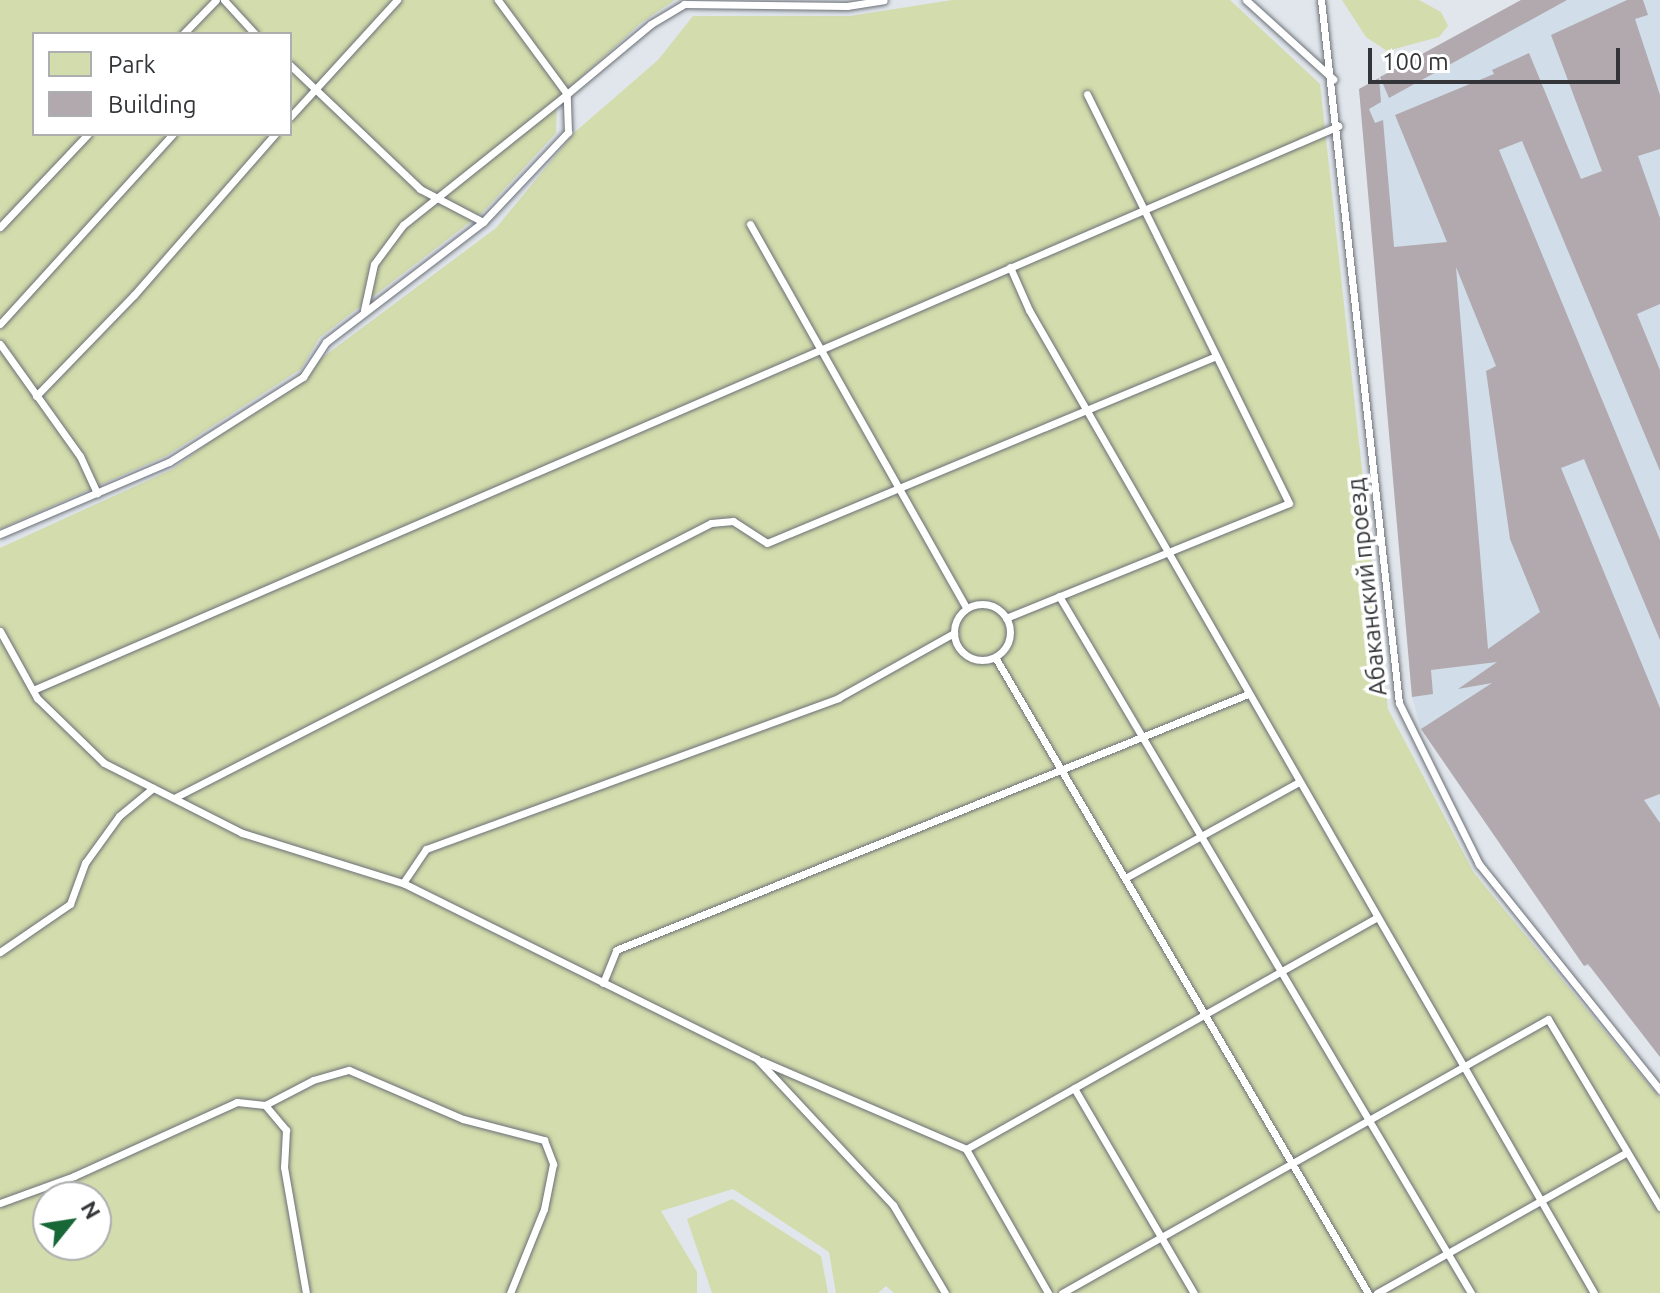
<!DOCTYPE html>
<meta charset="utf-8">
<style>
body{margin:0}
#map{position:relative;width:1660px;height:1293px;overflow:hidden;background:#e0e6ec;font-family:Ubuntu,sans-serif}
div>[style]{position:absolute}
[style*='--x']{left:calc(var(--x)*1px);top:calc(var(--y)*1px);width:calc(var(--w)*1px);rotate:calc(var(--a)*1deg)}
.built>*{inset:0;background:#d1dde9}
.green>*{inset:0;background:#d3dcac}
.building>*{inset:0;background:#b1a9ad}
.roads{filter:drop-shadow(0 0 2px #6b7076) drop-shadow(0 0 2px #6b7076)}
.lane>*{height:7px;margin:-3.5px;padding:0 3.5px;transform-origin:3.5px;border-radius:3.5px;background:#fff}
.lane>.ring{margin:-3.5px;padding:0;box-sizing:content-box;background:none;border:7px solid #fff;border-radius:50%}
span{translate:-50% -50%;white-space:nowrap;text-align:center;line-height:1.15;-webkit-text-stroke:7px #fff;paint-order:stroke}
.street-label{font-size:24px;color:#333538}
.legend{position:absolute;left:32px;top:32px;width:260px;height:104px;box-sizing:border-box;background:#fff;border:2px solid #adaeaf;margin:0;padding:10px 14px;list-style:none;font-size:24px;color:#333538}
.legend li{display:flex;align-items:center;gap:16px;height:40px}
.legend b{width:40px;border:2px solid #adaeaf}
.north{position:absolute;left:32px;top:1181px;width:80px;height:80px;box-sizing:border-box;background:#fff;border:2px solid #adaeaf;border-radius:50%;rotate:60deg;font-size:22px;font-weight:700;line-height:32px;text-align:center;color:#333538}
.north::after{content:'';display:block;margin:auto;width:28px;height:36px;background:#176737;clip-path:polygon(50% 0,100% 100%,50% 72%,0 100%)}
.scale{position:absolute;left:1368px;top:48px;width:252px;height:36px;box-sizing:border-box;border:4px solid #333538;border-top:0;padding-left:10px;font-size:24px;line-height:28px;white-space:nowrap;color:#333538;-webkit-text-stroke:6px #fff;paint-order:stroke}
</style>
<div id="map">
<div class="built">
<div style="clip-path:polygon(1521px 0,1660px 0,1660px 1057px,1591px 967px,1584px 966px,1421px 729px,1412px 697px,1359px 89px)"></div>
</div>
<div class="green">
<div style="clip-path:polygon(evenodd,0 0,675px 0,641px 23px,557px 99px,556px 133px,483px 212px,319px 338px,301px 369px,166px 456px,0 529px,0 0,34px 34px,290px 34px,290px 134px,34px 134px,34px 34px)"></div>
<div style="clip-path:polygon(evenodd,952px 0,1230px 0,1320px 84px,1388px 709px,1474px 873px,1660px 1098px,1660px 1293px,894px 1293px,886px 1286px,878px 1293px,836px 1293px,829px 1252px,733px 1189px,661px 1211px,697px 1272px,697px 1293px,0 1293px,0 548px,173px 469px,496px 228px,575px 132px,658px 60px,693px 16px,850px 16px,952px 0,48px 1197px,96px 1197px,96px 1245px,48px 1245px,48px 1197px)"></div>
<div style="clip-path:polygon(1342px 0,1419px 0,1441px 12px,1448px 26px,1439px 37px,1387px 51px,1366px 37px)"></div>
<div style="clip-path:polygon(732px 1199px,821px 1256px,828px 1293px,712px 1293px,687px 1219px)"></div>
</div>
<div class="building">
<div style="clip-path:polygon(1521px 0,1567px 0,1389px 98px,1380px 77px)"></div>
<div style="clip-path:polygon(evenodd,1627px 0,1643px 0,1648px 15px,1635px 19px,1660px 95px,1660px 149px,1638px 156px,1660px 218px,1660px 304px,1637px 314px,1660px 370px,1660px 471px,1522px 141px,1499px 150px,1660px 540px,1660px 640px,1584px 459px,1561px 468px,1660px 708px,1660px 794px,1644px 800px,1660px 823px,1660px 1057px,1588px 964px,1584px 966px,1421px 729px,1492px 683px,1458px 689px,1497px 662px,1431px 670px,1433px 694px,1412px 697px,1359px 89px,1379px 78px,1381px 102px,1369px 109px,1375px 123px,1383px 120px,1394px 247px,1447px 242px,1395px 115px,1494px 74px,1492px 70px,1529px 53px,1581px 179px,1602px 171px,1551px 35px,1627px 0,1456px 267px,1496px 366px,1486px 371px,1510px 539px,1540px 612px,1488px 649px,1456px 267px)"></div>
</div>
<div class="roads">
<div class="lane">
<div style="--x:224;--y:0;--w:46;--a:47.6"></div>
<div style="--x:1246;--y:0;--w:118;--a:42.2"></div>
<div style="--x:1321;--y:0;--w:707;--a:83.67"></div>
<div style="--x:1399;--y:703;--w:180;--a:63.6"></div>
<div style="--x:1479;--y:864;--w:290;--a:51.3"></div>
<div style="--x:183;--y:34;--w:47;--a:-45.9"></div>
<div style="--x:290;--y:65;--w:180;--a:43.6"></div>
<div style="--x:420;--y:189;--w:71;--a:27.6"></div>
<div style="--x:290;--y:117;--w:159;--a:-47.6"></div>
<div style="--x:750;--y:224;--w:441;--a:60.6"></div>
<div style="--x:0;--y:227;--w:128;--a:-46.6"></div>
<div style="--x:1010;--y:267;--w:47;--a:66.2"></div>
<div style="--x:1029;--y:310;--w:1134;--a:60.11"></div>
<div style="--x:364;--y:310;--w:47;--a:-77.7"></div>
<div style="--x:374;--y:264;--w:49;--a:-53.4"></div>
<div style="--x:403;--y:225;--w:210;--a:-38.6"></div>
<div style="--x:567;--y:94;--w:117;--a:-126.3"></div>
<div style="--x:0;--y:324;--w:257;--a:-47.7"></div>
<div style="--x:0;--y:344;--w:138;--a:54.5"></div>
<div style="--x:80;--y:456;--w:41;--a:65.3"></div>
<div style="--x:36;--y:396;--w:141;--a:-45.9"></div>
<div style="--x:134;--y:295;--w:214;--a:-48.8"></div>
<div style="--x:0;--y:534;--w:184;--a:-23.1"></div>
<div style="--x:169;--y:462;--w:159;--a:-32.4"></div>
<div style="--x:303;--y:377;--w:42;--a:-56.7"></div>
<div style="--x:326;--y:342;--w:198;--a:-37.4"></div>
<div style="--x:483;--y:222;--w:124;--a:-46.6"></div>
<div style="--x:568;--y:132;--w:38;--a:-92"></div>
<div style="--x:567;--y:94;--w:109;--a:-39.8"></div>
<div style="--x:651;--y:24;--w:39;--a:-31"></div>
<div style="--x:684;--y:4;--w:163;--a:0.7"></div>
<div style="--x:847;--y:6;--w:37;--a:-9"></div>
<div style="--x:1059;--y:596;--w:810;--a:59.41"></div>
<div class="ring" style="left:954px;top:604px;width:49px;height:49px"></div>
<div style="--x:1006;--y:618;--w:305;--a:-22.1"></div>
<div style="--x:1289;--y:503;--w:456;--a:-116.3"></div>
<div style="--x:0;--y:631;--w:77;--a:61.1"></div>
<div style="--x:37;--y:698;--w:93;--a:44.1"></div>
<div style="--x:104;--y:763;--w:155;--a:26.9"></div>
<div style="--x:242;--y:833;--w:169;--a:17.3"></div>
<div style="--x:403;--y:883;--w:395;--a:26.4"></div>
<div style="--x:757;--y:1059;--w:200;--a:47"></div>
<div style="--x:893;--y:1205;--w:102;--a:59.4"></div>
<div style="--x:995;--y:657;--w:737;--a:59.61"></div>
<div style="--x:33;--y:690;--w:1422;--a:-23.37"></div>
<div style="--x:174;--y:798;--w:603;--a:-27.12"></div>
<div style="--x:711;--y:523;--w:22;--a:-5"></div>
<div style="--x:733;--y:521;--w:40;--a:32.9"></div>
<div style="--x:767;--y:543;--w:486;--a:-22.6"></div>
<div style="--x:1125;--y:878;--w:199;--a:-28.9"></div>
<div style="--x:403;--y:883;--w:41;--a:-55.9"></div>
<div style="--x:426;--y:849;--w:439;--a:-20.1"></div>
<div style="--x:838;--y:698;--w:133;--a:-29.3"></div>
<div style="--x:0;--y:952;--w:85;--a:-34.4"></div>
<div style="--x:70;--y:904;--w:44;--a:-69.9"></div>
<div style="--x:85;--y:863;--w:58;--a:-54.1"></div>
<div style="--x:119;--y:816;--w:44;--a:-39.5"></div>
<div style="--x:603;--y:983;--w:35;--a:-68"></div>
<div style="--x:616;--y:950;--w:682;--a:-22.05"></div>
<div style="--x:762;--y:1061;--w:222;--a:23.3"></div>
<div style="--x:966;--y:1149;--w:472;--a:-29.4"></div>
<div style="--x:1074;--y:1088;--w:238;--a:59.7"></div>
<div style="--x:265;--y:1105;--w:33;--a:50"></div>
<div style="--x:286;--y:1130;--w:37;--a:93"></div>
<div style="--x:284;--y:1167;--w:128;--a:80.1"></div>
<div style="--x:966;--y:1149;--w:166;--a:60.3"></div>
<div style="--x:0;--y:1203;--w:79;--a:-20"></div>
<div style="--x:74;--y:1176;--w:179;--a:-24.4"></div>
<div style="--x:237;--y:1102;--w:28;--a:6"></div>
<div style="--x:265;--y:1105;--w:54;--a:-27.5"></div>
<div style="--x:313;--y:1080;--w:37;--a:-16"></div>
<div style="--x:349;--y:1070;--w:124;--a:23.3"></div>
<div style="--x:463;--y:1119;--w:84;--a:14.5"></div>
<div style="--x:544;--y:1140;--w:26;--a:69"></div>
<div style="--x:553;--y:1164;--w:46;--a:101.3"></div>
<div style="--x:544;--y:1209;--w:91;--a:112"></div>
<div style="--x:1062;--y:1293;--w:558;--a:-29.41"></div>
<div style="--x:1548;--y:1019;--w:219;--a:59.2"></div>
<div style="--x:1377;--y:1293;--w:287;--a:-29.4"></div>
</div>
</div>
<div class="street-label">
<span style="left:1367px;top:587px;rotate:-96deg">Абаканский проезд</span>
</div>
<ul class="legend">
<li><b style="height:22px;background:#d3dcac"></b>Park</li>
<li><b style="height:22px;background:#b1a9ad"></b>Building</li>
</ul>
<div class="north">N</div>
<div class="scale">100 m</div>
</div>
